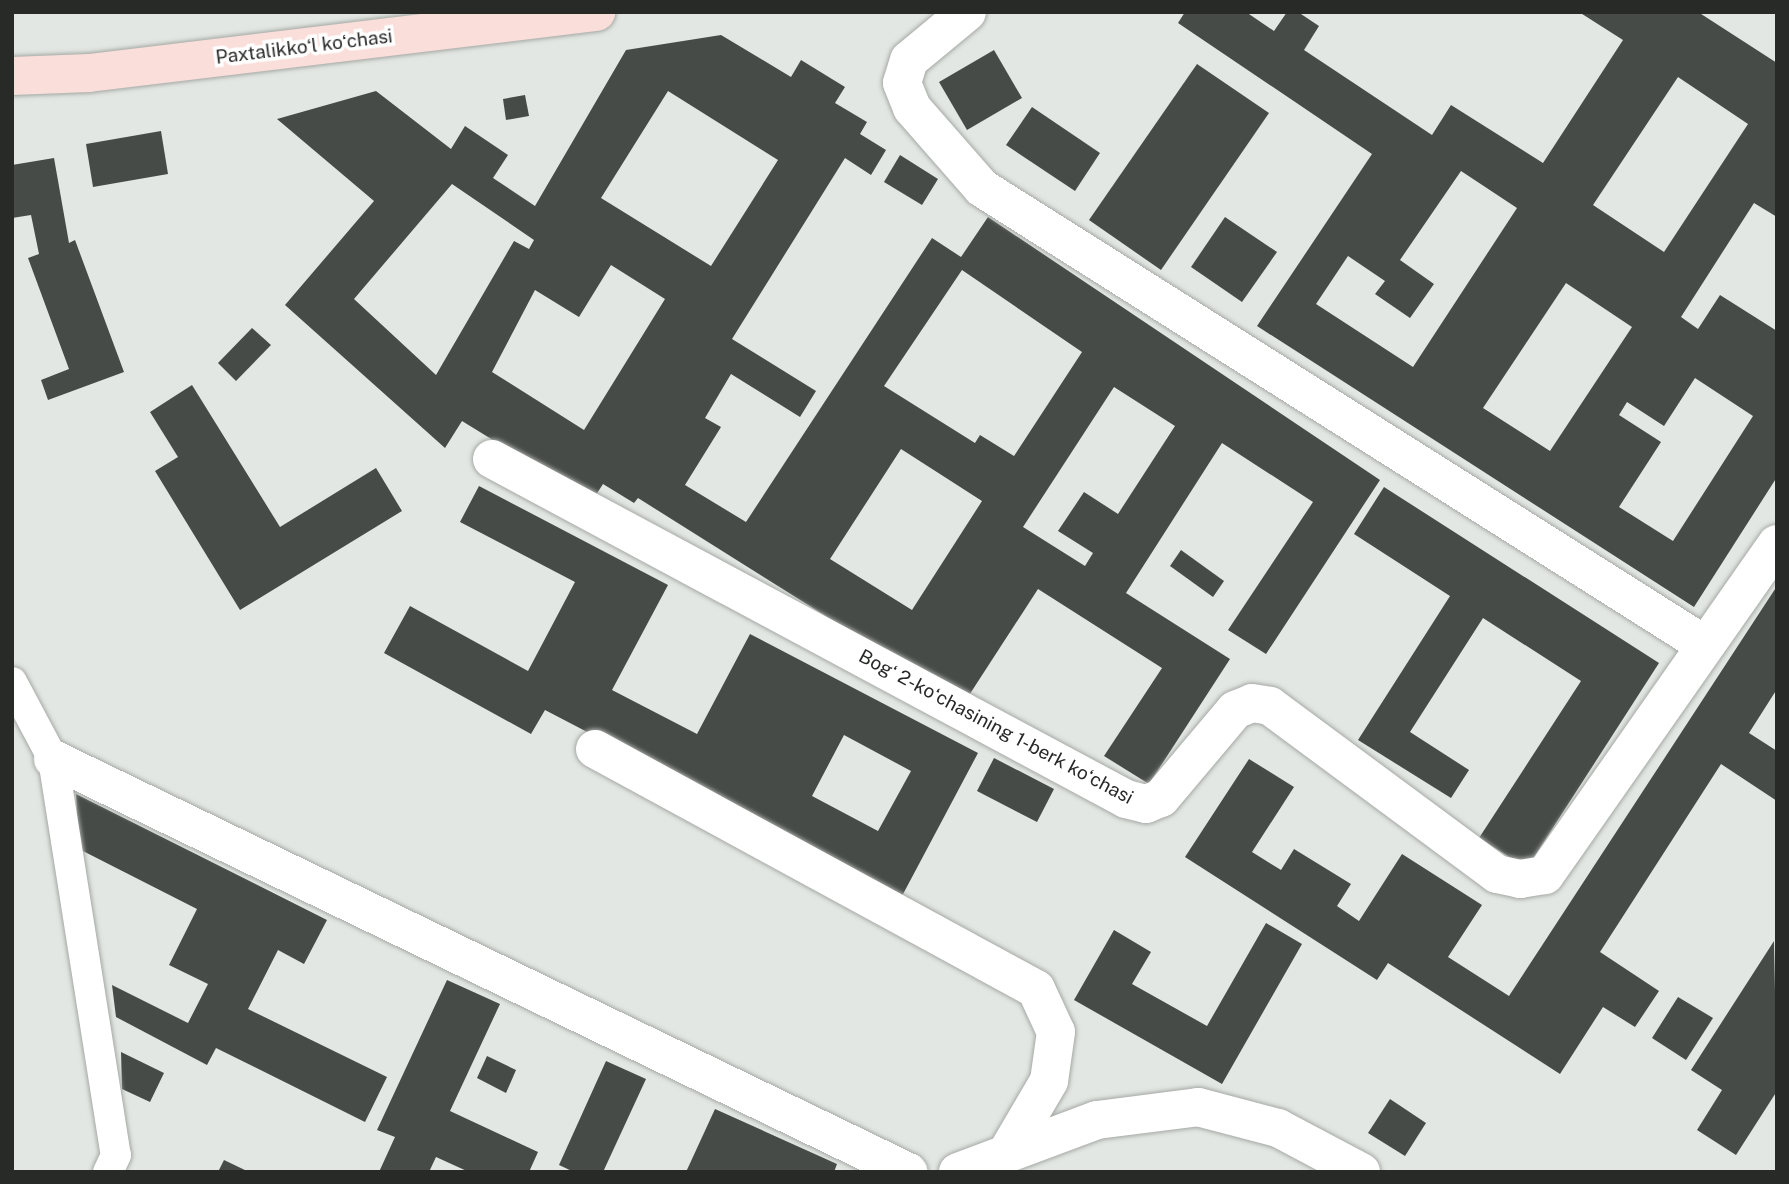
<!DOCTYPE html>
<meta charset="utf-8">
<style>
body{margin:0}
#map{position:relative;width:1789px;height:1184px;overflow:hidden;background:#e3e7e3;font-family:"Public Sans",sans-serif}
div>[style]{position:absolute}
[style*='--x']{left:calc(var(--x)*1px);top:calc(var(--y)*1px);width:calc(var(--w)*1px);rotate:calc(var(--a)*1deg)}
.building>*{inset:0;background:#474b48}
.roads{filter:drop-shadow(0 0 2px #a5a9a5) drop-shadow(0 0 2px #a5a9a5)}
.lane>*{height:30px;margin:-15px;padding:0 15px;transform-origin:15px;border-radius:15px;background:#fff}
.street>*{height:38px;margin:-19px;padding:0 19px;transform-origin:19px;border-radius:19px;background:#fff}
.secondary>*{height:38px;margin:-19px;padding:0 19px;transform-origin:19px;border-radius:19px;background:#f9deda}
span{translate:-50% -50%;white-space:nowrap;text-align:center;line-height:1.15;-webkit-text-stroke:7px #fff;paint-order:stroke}
.street-label{font-size:19px;color:#282a28}
.frame{position:absolute;inset:0;border:14px solid #282a28;pointer-events:none}
</style>
<div id="map">
<div class="building">
<div style="clip-path:polygon(evenodd,1185px 12px,1246px 12px,1274px 31px,1287px 12px,1298px 12px,1319px 26px,1304px 50px,1432px 135px,1451px 105px,1543px 163px,1623px 40px,1579px 12px,1698px 12px,1777px 63px,1777px 217px,1754px 203px,1681px 317px,1698px 329px,1720px 295px,1777px 331px,1777px 477px,1694px 607px,1257px 326px,1372px 154px,1178px 23px,1185px 12px,1678px 77px,1748px 124px,1664px 252px,1593px 205px,1678px 77px,1185px 12px,1461px 171px,1517px 208px,1413px 367px,1316px 304px,1348px 256px,1385px 281px,1375px 294px,1410px 318px,1434px 284px,1400px 260px,1461px 171px,1185px 12px,1566px 283px,1632px 327px,1550px 451px,1483px 408px,1566px 283px,1185px 12px,1695px 378px,1753px 416px,1673px 541px,1619px 507px,1661px 442px,1619px 415px,1627px 402px,1664px 426px,1695px 378px)"></div>
<div style="clip-path:polygon(evenodd,721px 35px,791px 77px,801px 60px,845px 87px,835px 103px,867px 122px,860px 134px,886px 150px,871px 175px,845px 158px,732px 339px,816px 391px,800px 417px,731px 374px,705px 418px,721px 427px,685px 485px,746px 522px,932px 238px,961px 257px,988px 217px,1380px 480px,1266px 654px,1228px 630px,1313px 502px,1222px 443px,1126px 593px,1230px 659px,1149px 784px,1104px 756px,1162px 668px,1038px 589px,964px 703px,638px 498px,634px 503px,603px 484px,592px 501px,462px 421px,445px 448px,285px 305px,374px 201px,277px 119px,376px 91px,451px 149px,465px 126px,508px 155px,493px 178px,535px 206px,626px 50px,721px 35px,668px 91px,778px 160px,711px 266px,601px 198px,668px 91px,721px 35px,452px 184px,534px 240px,529px 249px,514px 241px,436px 375px,354px 299px,452px 184px,721px 35px,611px 265px,665px 299px,584px 430px,492px 372px,535px 290px,579px 317px,611px 265px,721px 35px,962px 270px,1082px 352px,1014px 456px,980px 435px,975px 443px,884px 386px,962px 270px,721px 35px,1114px 387px,1175px 426px,1118px 514px,1084px 492px,1058px 531px,1093px 553px,1085px 566px,1023px 527px,1114px 387px,721px 35px,901px 449px,982px 501px,912px 610px,830px 559px,901px 449px)"></div>
<div style="clip-path:polygon(994px 50px,1022px 98px,967px 130px,939px 82px)"></div>
<div style="clip-path:polygon(1197px 64px,1269px 113px,1161px 270px,1089px 220px)"></div>
<div style="clip-path:polygon(525px 95px,529px 116px,506px 120px,503px 99px)"></div>
<div style="clip-path:polygon(1032px 107px,1100px 153px,1075px 191px,1006px 145px)"></div>
<div style="clip-path:polygon(161px 131px,168px 174px,93px 187px,86px 144px)"></div>
<div style="clip-path:polygon(900px 155px,938px 179px,922px 205px,884px 182px)"></div>
<div style="clip-path:polygon(54px 158px,69px 243px,75px 240px,124px 372px,48px 400px,41px 380px,69px 369px,28px 258px,39px 254px,31px 215px,12px 218px,12px 165px)"></div>
<div style="clip-path:polygon(1225px 217px,1277px 252px,1242px 302px,1191px 267px)"></div>
<div style="clip-path:polygon(252px 328px,271px 345px,236px 381px,218px 363px)"></div>
<div style="clip-path:polygon(192px 385px,280px 527px,376px 468px,402px 511px,240px 610px,155px 471px,178px 457px,150px 412px)"></div>
<div style="clip-path:polygon(evenodd,479px 486px,668px 585px,612px 690px,697px 734px,750px 634px,978px 753px,902px 896px,545px 710px,531px 734px,384px 653px,410px 606px,528px 671px,575px 582px,460px 522px,479px 486px,844px 735px,911px 771px,878px 831px,812px 796px,844px 735px)"></div>
<div style="clip-path:polygon(1384px 487px,1659px 663px,1527px 868px,1479px 838px,1581px 681px,1483px 618px,1410px 732px,1469px 770px,1451px 798px,1358px 740px,1450px 596px,1354px 534px)"></div>
<div style="clip-path:polygon(1181px 550px,1224px 581px,1213px 597px,1170px 566px)"></div>
<div style="clip-path:polygon(1777px 586px,1777px 689px,1749px 733px,1777px 751px,1777px 801px,1721px 764px,1600px 952px,1659px 991px,1635px 1027px,1603px 1007px,1560px 1074px,1388px 963px,1377px 980px,1185px 857px,1249px 759px,1294px 787px,1252px 852px,1281px 870px,1294px 849px,1351px 884px,1337px 906px,1359px 921px,1402px 854px,1482px 905px,1448px 957px,1509px 996px)"></div>
<div style="clip-path:polygon(994px 758px,1054px 789px,1037px 822px,977px 791px)"></div>
<div style="clip-path:polygon(76px 794px,327px 920px,304px 964px,278px 950px,248px 1009px,387px 1077px,365px 1122px,216px 1048px,207px 1065px,116px 1017px,112px 985px,188px 1023px,208px 984px,169px 965px,197px 909px,79px 849px)"></div>
<div style="clip-path:polygon(1266px 923px,1302px 944px,1222px 1084px,1074px 1000px,1114px 930px,1151px 952px,1132px 984px,1207px 1026px)"></div>
<div style="clip-path:polygon(1774px 941px,1777px 1091px,1736px 1155px,1697px 1130px,1722px 1090px,1691px 1070px)"></div>
<div style="clip-path:polygon(447px 980px,500px 1004px,450px 1111px,538px 1152px,529px 1172px,469px 1172px,436px 1157px,429px 1172px,379px 1172px,395px 1137px,377px 1130px)"></div>
<div style="clip-path:polygon(1678px 997px,1713px 1018px,1686px 1060px,1652px 1038px)"></div>
<div style="clip-path:polygon(121px 1052px,164px 1073px,150px 1102px,122px 1089px)"></div>
<div style="clip-path:polygon(487px 1056px,516px 1070px,506px 1093px,477px 1078px)"></div>
<div style="clip-path:polygon(606px 1061px,646px 1079px,603px 1172px,574px 1172px,559px 1165px)"></div>
<div style="clip-path:polygon(1390px 1099px,1426px 1123px,1405px 1156px,1368px 1133px)"></div>
<div style="clip-path:polygon(715px 1109px,837px 1164px,834px 1172px,686px 1172px)"></div>
<div style="clip-path:polygon(224px 1160px,249px 1172px,218px 1172px)"></div>
</div>
<div class="roads">
<div class="lane">
<div style="--x:12;--y:682;--w:87;--a:62"></div>
<div style="--x:53;--y:759;--w:401;--a:81"></div>
<div style="--x:116;--y:1155;--w:19;--a:115"></div>
</div>
<div class="street">
<div style="--x:967;--y:12;--w:75;--a:140.4"></div>
<div style="--x:909;--y:60;--w:24;--a:107"></div>
<div style="--x:902;--y:83;--w:27;--a:68"></div>
<div style="--x:912;--y:108;--w:106;--a:48.8"></div>
<div style="--x:982;--y:188;--w:855;--a:32.3"></div>
<div style="--x:492;--y:459;--w:719;--a:28.2"></div>
<div style="--x:1126;--y:799;--w:21;--a:14"></div>
<div style="--x:1146;--y:804;--w:16;--a:-22"></div>
<div style="--x:1161;--y:798;--w:115;--a:-49.9"></div>
<div style="--x:1235;--y:710;--w:18;--a:-22"></div>
<div style="--x:1252;--y:703;--w:18;--a:9"></div>
<div style="--x:1270;--y:706;--w:282;--a:36.5"></div>
<div style="--x:1497;--y:874;--w:24;--a:12"></div>
<div style="--x:1520;--y:879;--w:25;--a:-9"></div>
<div style="--x:1545;--y:875;--w:404;--a:-55"></div>
<div style="--x:595;--y:749;--w:502;--a:28.56"></div>
<div style="--x:1036;--y:989;--w:47;--a:65.1"></div>
<div style="--x:1056;--y:1032;--w:49;--a:98.1"></div>
<div style="--x:1049;--y:1081;--w:79;--a:120.5"></div>
<div style="--x:53;--y:759;--w:950;--a:25.78"></div>
<div style="--x:958;--y:1172;--w:148;--a:-20.5"></div>
<div style="--x:1097;--y:1120;--w:102;--a:-7.3"></div>
<div style="--x:1198;--y:1107;--w:83;--a:14.7"></div>
<div style="--x:1278;--y:1128;--w:94;--a:27.9"></div>
</div>
<div class="secondary">
<div style="--x:12;--y:76;--w:77;--a:-2.2"></div>
<div style="--x:89;--y:73;--w:511;--a:-6.86"></div>
</div>
</div>
<div class="street-label">
<span style="left:304px;top:47px;rotate:-7deg">Paxtalikkoʻl koʻchasi</span>
<span style="left:996px;top:727px;rotate:28deg">Bogʻ 2-koʻchasining 1-berk koʻchasi</span>
</div>
<div class="frame"></div>
</div>
